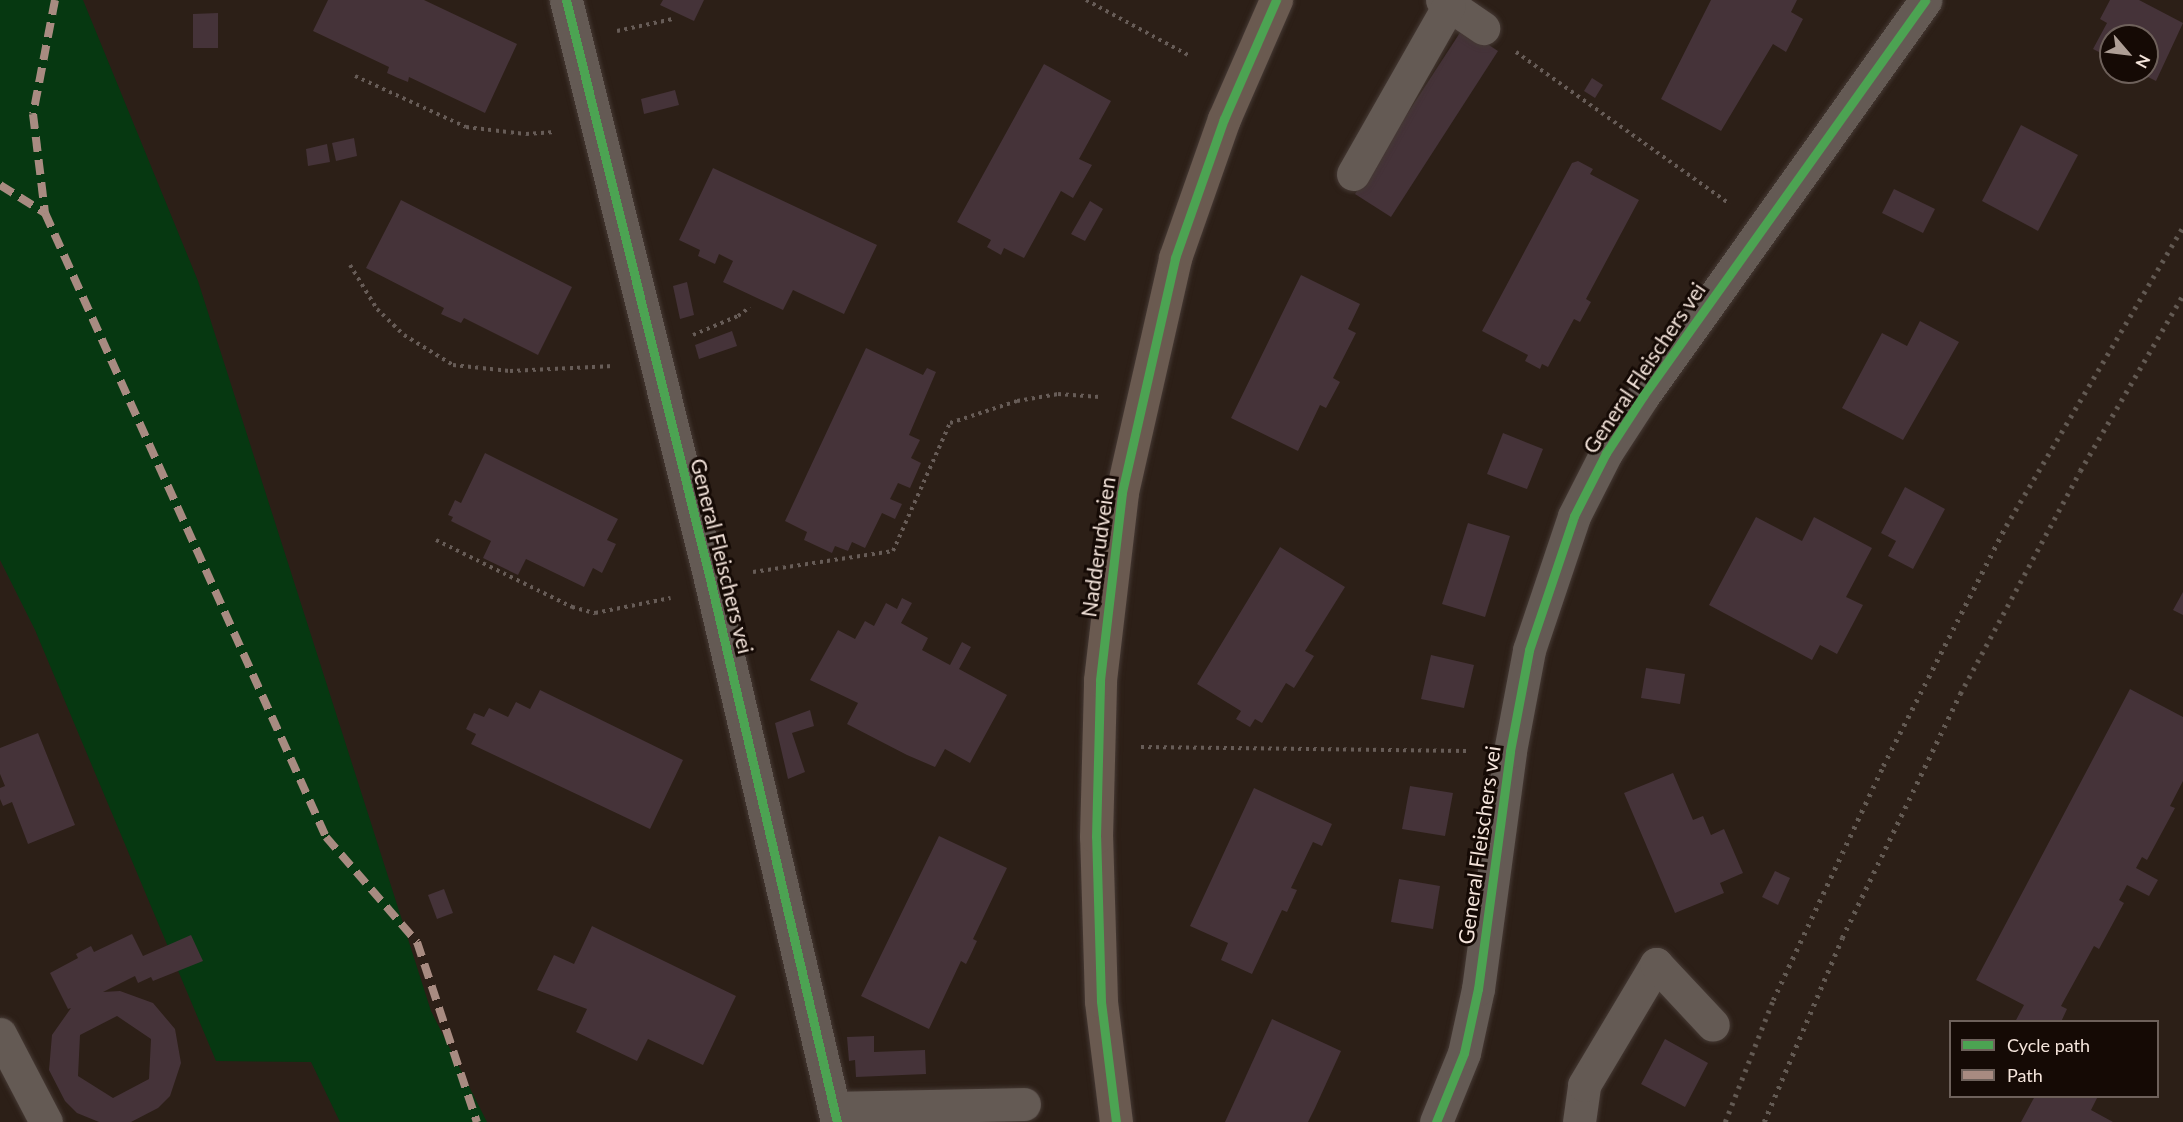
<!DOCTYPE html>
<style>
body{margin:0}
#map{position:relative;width:2183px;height:1122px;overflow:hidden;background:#2c1f17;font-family:Lato,sans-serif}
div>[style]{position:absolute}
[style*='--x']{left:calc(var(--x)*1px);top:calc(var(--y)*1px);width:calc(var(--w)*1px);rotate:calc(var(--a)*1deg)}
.green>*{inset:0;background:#063811}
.building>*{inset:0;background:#453339}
.path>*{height:4px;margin-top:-2px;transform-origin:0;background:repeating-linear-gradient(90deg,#675c57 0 3px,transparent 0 7.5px)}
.roads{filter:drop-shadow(0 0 2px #453934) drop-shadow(0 0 2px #453934)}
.minor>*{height:33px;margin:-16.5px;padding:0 16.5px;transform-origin:16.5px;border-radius:16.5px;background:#645a54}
.major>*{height:33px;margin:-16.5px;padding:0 16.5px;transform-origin:16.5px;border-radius:16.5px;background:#6a5a50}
.rail>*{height:4.5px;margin-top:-2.25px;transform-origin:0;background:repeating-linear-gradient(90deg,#635a53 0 3px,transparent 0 9px)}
.quiet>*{height:8px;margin-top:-4px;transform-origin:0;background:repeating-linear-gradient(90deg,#a88b81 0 15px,transparent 0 23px)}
.cycleway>*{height:9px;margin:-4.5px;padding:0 4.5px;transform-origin:4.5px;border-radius:4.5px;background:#4ca352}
span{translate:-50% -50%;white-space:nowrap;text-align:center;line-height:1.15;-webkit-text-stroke:6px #150a05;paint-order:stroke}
.street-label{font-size:21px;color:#f4e4db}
.legend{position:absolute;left:1949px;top:1020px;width:210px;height:78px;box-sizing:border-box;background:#150a05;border:2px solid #6e615b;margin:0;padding:8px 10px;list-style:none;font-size:18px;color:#f4e4db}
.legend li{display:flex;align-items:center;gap:12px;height:30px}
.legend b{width:30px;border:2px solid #6e615b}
.north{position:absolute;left:2099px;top:24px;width:60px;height:60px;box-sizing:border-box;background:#150a05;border:2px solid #6e615b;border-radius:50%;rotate:118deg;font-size:16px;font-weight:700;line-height:24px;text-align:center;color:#f4e4db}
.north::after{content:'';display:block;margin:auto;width:21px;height:27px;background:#ae9f96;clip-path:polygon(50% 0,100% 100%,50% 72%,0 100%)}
</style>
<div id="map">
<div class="green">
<div style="clip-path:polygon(0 0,83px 0,198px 281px,431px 1011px,487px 1122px,340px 1122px,311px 1062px,216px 1061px,35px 630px,0 560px)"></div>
</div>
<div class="building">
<div style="clip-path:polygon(328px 0,424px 0,517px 44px,485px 113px,409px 77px,408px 82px,398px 78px,387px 73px,389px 67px,313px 31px)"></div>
<div style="clip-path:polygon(663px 0,704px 0,694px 21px,660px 5px)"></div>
<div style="clip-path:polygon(1711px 0,1797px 0,1791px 12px,1803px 19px,1786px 52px,1773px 44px,1721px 131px,1661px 99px)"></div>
<div style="clip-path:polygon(2110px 0,2139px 0,2183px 23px,2156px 81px,2138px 72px,2147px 72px,2147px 36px,2111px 36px,2111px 58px,2093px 49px,2107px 23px,2100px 19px)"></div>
<div style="clip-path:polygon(218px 13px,218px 48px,193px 48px,193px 14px)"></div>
<div style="clip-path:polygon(1463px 28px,1498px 51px,1391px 217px,1355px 194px)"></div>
<div style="clip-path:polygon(1044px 64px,1111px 101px,1079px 159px,1092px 165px,1073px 198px,1061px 191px,1024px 258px,1004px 248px,1001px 255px,987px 247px,991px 240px,957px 222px)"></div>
<div style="clip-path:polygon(1592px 78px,1603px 85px,1595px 98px,1584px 91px)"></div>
<div style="clip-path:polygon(675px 90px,679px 105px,644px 114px,641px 99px)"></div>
<div style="clip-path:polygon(2021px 125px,2078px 155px,2038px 231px,1982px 201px)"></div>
<div style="clip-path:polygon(354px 138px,357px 156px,336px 161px,332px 143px)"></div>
<div style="clip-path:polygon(327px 144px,330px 162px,308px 166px,306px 149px)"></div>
<div style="clip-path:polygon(1578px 161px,1593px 169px,1590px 174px,1639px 200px,1586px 299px,1591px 302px,1580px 322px,1574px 319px,1548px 367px,1542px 364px,1540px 369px,1525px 361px,1528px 355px,1482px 331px,1572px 163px)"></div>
<div style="clip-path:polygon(713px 168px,877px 245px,844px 314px,793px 290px,783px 310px,723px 282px,733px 261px,719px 254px,715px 264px,698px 256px,700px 250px,679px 240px)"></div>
<div style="clip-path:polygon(1894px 189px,1935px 209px,1923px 233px,1882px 213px)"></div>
<div style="clip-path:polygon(401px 200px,572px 287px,538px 355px,464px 318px,461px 323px,441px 314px,444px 308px,366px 268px)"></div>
<div style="clip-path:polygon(1090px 201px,1103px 209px,1085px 241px,1071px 234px)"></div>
<div style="clip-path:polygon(1301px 275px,1360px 304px,1348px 329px,1356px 333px,1333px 378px,1340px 382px,1326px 408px,1320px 405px,1298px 451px,1231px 418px)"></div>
<div style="clip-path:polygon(687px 282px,694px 315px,680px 319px,673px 286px)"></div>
<div style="clip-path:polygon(1920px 321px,1959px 342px,1903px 440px,1842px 408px,1882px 333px,1907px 346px)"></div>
<div style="clip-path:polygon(732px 331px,737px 346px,699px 359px,695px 345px)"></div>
<div style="clip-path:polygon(866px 348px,923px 375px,927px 368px,936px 372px,909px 435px,920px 440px,911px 458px,921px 463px,910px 488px,898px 483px,890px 499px,902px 504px,895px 519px,882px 513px,865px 548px,852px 542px,848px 551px,835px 546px,832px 553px,804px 540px,807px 532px,785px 521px)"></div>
<div style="clip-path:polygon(1503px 433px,1543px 449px,1527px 489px,1487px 474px)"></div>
<div style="clip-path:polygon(485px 453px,618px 519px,607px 540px,616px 544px,602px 573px,593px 568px,584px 587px,526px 559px,518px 575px,483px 558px,491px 541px,451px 521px,453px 517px,448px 515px,455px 500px,461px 503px)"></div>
<div style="clip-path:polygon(1905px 487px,1945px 509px,1913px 569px,1888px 556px,1896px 541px,1881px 533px)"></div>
<div style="clip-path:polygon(1756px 517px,1802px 541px,1814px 517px,1872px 548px,1846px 597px,1863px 605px,1837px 654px,1820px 645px,1812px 660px,1709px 605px)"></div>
<div style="clip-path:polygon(1468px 523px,1510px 536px,1485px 617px,1442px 604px)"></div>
<div style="clip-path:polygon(1280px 547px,1345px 587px,1305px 651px,1314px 656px,1294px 688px,1286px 683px,1262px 723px,1255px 719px,1250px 727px,1236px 719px,1241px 711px,1197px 684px)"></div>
<div style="clip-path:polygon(2183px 592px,2183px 615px,2173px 610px)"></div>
<div style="clip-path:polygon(902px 598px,912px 603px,901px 623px,928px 638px,922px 650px,950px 665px,962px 642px,971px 647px,959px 669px,1007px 695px,970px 763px,945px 749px,935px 767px,907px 755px,847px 724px,858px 703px,810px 680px,838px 630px,855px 639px,865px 621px,874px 626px,886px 603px,897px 609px)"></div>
<div style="clip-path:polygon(1431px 655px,1474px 665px,1464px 708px,1421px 699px)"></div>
<div style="clip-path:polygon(1646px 668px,1685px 674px,1680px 704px,1641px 698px)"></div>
<div style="clip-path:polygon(2130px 689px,2183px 717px,2183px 781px,2170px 806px,2175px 808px,2147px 860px,2142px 857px,2136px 868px,2158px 880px,2149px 896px,2127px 885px,2119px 900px,2124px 903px,2099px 949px,2094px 946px,2061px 1006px,2067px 1009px,2061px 1022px,2015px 1022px,2024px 1005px,1976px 980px)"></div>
<div style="clip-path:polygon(540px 690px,683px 760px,650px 829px,471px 744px,476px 734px,466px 729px,474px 713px,484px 717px,489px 708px,508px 717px,516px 702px,530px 709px)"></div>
<div style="clip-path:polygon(810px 710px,814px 726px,792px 733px,805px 772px,788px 779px,775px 723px)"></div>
<div style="clip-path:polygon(38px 733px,75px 825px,28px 844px,12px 802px,3px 806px,0 799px,0 788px,5px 786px,0 774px,0 748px)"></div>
<div style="clip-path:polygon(1673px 773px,1693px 820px,1703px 816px,1711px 835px,1724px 829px,1743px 873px,1720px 883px,1724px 893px,1675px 913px,1624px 793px)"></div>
<div style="clip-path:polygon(1410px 786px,1453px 793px,1445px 836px,1402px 829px)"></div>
<div style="clip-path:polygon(1254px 788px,1332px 824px,1322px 846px,1313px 842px,1291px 888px,1297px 890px,1287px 912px,1282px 910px,1252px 974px,1221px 960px,1228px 943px,1190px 926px)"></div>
<div style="clip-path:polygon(939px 836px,1007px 868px,973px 939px,977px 941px,971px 954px,966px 964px,961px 961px,929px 1029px,861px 996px)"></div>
<div style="clip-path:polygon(1775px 871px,1790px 878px,1778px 905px,1762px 897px)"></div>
<div style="clip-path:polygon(1399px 879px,1440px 886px,1433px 929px,1391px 922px)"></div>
<div style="clip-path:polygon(444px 889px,453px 913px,437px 919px,428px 895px)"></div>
<div style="clip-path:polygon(592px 926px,736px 996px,703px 1065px,648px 1039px,637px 1061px,576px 1032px,587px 1009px,537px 990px,554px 955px,574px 964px)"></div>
<div style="clip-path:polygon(evenodd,132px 934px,143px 956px,191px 935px,203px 961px,153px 981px,151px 977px,138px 983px,135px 976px,103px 992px,120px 991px,153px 1003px,175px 1029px,181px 1063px,170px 1096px,158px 1108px,131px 1122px,99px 1122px,77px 1113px,65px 1101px,49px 1070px,52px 1035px,71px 1008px,68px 1009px,50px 973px,78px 958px,76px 954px,91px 946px,94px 952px,132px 934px,117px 1016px,151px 1039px,149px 1079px,113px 1098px,78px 1076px,80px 1035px,117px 1016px)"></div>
<div style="clip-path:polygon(1272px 1019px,1341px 1051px,1315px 1108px,1308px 1122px,1225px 1122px)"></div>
<div style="clip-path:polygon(874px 1036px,874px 1052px,925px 1050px,926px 1074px,856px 1077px,855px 1060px,849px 1061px,847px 1037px)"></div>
<div style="clip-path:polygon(1665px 1039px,1708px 1063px,1685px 1107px,1641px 1084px)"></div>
<div style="clip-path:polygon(2035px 1096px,2098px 1096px,2091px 1110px,2113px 1122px,2021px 1122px)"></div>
</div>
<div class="path">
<div style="--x:1086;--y:0;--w:118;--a:28.3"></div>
<div style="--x:617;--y:31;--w:57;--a:-12.1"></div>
<div style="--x:1516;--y:52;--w:262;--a:35.4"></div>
<div style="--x:355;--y:76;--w:122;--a:24.7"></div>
<div style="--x:466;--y:127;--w:60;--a:6.7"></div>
<div style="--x:526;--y:134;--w:29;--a:-4"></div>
<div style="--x:350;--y:265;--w:52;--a:58.5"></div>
<div style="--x:377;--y:309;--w:37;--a:44"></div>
<div style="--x:404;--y:335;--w:57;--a:31.5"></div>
<div style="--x:453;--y:365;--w:57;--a:6"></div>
<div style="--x:510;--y:371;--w:104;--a:-2.8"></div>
<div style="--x:693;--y:335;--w:49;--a:-22.9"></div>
<div style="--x:738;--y:316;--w:15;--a:-37"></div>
<div style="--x:436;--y:540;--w:152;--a:26.2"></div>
<div style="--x:572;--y:607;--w:24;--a:15"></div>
<div style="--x:595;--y:613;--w:77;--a:-11.2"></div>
<div style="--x:753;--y:572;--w:142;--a:-8.5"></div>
<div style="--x:893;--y:551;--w:140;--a:-66"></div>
<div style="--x:950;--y:423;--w:71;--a:-18.2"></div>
<div style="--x:1017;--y:401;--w:42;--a:-9.7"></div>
<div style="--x:1058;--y:394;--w:42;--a:4.1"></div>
<div style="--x:1141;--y:747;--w:326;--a:0.7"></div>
</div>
<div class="roads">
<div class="minor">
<div style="--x:566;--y:0;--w:597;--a:76.03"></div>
<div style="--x:710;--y:579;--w:558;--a:76.84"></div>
<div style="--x:1442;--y:0;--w:50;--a:34.3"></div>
<div style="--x:1353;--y:174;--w:194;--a:-60.4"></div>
<div style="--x:0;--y:1034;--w:99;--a:62.4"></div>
<div style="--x:834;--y:1108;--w:190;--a:-1.2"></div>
<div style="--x:1436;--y:1122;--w:74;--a:-67.9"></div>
<div style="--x:1464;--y:1053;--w:66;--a:-77.7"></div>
<div style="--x:1478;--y:989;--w:240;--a:-82.3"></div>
<div style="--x:1510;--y:751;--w:103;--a:-79.3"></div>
<div style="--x:1529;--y:650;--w:141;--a:-71.4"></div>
<div style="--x:1574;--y:516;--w:71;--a:-63.1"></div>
<div style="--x:1606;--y:453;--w:68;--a:-57"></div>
<div style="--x:1643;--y:396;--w:486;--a:-54.5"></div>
<div style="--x:1579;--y:1122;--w:37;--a:-82"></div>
<div style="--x:1584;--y:1085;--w:141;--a:-59.2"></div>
<div style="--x:1656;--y:964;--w:83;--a:46.9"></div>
</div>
<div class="major">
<div style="--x:1116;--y:1122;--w:122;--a:-97.1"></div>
<div style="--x:1101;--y:1001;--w:164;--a:-91.7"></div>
<div style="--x:1096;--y:837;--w:157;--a:-88.5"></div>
<div style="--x:1100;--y:680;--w:189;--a:-83.3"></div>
<div style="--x:1122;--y:492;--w:240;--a:-77.2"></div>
<div style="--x:1175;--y:258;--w:147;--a:-70.6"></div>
<div style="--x:1224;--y:119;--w:130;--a:-66.4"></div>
</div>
</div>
<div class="rail">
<div style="--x:1725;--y:1122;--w:131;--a:-68.5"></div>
<div style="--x:1773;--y:1000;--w:259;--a:-64.8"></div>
<div style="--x:1883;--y:766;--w:270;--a:-62.9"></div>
<div style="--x:2006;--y:526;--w:347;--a:-59.4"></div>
<div style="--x:1764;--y:1122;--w:200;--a:-67"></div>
<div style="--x:1842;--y:938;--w:271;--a:-64.2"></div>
<div style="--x:1960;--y:694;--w:253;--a:-61.7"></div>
<div style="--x:2080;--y:471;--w:204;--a:-59.7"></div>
</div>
<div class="quiet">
<div style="--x:55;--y:0;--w:116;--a:100.9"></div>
<div style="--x:33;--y:114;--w:100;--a:83.1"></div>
<div style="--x:45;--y:213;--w:684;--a:65.76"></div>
<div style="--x:326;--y:837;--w:139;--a:49.1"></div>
<div style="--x:417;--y:942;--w:190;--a:71.6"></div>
<div style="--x:0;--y:185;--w:53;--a:31.9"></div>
</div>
<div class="cycleway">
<div style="--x:566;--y:0;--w:597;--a:76.03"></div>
<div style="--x:710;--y:579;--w:558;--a:76.84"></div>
<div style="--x:1116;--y:1122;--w:122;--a:-97.1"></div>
<div style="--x:1101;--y:1001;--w:164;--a:-91.7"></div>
<div style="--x:1096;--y:837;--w:157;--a:-88.5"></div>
<div style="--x:1100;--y:680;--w:189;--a:-83.3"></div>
<div style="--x:1122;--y:492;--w:240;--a:-77.2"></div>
<div style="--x:1175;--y:258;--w:147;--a:-70.6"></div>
<div style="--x:1224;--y:119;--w:130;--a:-66.4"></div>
<div style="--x:1436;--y:1122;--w:74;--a:-67.9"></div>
<div style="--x:1464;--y:1053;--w:66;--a:-77.7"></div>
<div style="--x:1478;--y:989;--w:240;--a:-82.3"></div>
<div style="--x:1510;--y:751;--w:103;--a:-79.3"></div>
<div style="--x:1529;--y:650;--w:141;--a:-71.4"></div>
<div style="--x:1574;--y:516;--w:71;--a:-63.1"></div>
<div style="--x:1606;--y:453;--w:68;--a:-57"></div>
<div style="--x:1643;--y:396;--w:486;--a:-54.5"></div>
</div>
<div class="street-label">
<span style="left:1644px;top:368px;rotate:-56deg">General Fleischers vei</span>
<span style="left:1098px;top:547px;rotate:-82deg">Nadderudveien</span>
<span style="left:722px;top:556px;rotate:76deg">General Fleischers vei</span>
<span style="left:1479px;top:845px;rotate:-82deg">General Fleischers vei</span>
</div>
<ul class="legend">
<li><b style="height:8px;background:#4ca352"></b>Cycle path</li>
<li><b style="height:8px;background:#a88b81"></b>Path</li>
</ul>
<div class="north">N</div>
</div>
